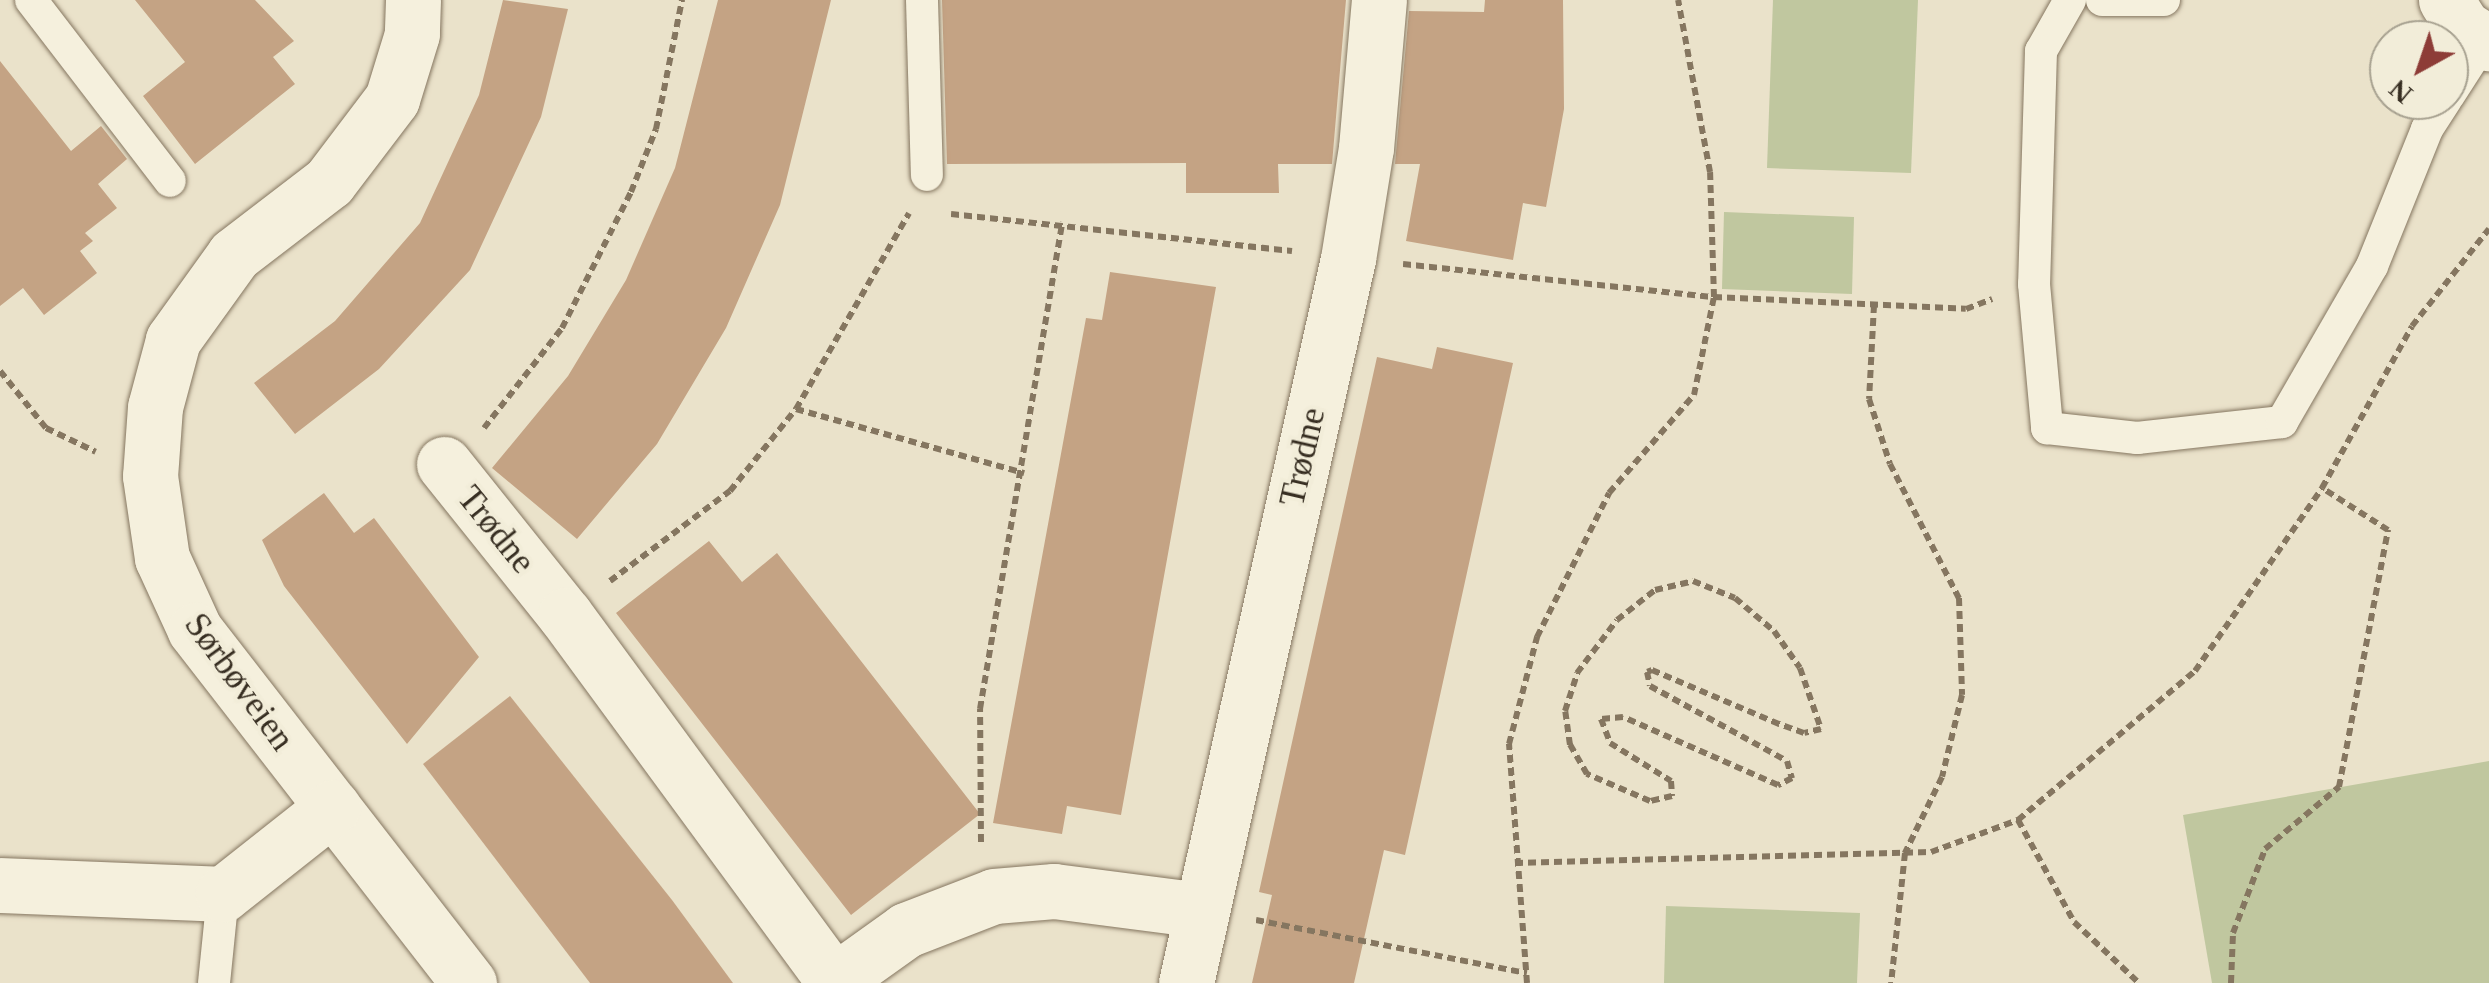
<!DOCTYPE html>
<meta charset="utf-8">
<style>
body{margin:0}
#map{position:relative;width:2489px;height:983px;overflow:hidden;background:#eae2ca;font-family:Georgia,serif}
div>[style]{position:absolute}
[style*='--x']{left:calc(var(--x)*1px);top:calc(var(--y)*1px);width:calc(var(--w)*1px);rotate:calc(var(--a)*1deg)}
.green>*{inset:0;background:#c0c79f}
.building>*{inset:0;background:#c4a384}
.path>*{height:6px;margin-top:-3px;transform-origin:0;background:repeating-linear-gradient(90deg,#857660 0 8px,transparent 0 13px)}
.roads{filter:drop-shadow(0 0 2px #857660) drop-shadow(0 0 2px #857660)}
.service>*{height:32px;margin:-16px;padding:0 16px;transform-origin:16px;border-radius:16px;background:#f5f0dd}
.minor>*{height:55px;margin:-27.5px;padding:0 27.5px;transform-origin:27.5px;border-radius:27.5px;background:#f5f0dd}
span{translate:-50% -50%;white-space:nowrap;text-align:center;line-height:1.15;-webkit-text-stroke:8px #f2edd9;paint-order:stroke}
.street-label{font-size:35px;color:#372e22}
.north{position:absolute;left:2369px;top:20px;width:100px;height:100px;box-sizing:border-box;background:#f2edd9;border:2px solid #a7a190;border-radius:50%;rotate:220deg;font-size:28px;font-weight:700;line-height:40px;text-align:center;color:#372e22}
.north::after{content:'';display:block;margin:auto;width:35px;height:45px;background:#8d3c37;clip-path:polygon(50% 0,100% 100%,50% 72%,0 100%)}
</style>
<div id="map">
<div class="green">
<div style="clip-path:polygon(1773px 0,1918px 0,1911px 173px,1767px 168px)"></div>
<div style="clip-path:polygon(1724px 212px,1854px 217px,1852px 294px,1722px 289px)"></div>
<div style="clip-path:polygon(2489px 761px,2489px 983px,2212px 983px,2183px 815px)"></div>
<div style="clip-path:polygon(1666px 906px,1860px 913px,1857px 983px,1664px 983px)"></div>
</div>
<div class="building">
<div style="clip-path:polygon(135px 0,255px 0,294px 41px,273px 57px,295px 84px,195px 164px,143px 96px,185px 62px)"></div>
<div style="clip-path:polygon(503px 0,568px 9px,541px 117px,470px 270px,379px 369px,295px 434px,254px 383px,335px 321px,420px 223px,479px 95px)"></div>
<div style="clip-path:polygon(718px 0,831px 0,780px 205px,726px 328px,657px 444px,577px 539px,492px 468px,568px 376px,626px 280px,675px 168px)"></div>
<div style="clip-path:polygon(942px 0,1346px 0,1332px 164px,1278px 164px,1279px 193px,1186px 193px,1186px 163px,947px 164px)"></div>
<div style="clip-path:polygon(1485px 0,1563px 0,1564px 109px,1546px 207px,1523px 203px,1513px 260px,1406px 241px,1420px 164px,1395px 164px,1409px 11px,1484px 12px)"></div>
<div style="clip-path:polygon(0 61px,71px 151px,101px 126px,127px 159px,98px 184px,117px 208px,85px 233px,93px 241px,80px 251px,97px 273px,44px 315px,23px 288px,0 306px)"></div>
<div style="clip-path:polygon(1110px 272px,1216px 287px,1121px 815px,1067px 806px,1062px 834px,993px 823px,1086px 318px,1102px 320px)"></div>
<div style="clip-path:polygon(1437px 347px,1513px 363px,1405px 855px,1384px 850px,1354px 983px,1252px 983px,1272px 895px,1259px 892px,1377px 357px,1432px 369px)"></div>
<div style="clip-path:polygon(324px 493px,354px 533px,374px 518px,479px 657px,407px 744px,284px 586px,262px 540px)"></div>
<div style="clip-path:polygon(709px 541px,742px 582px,777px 553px,980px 814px,851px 915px,616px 613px)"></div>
<div style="clip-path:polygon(510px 696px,672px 900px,733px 983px,590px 983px,423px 764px)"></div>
</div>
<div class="path">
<div style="--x:951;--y:214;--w:343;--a:6.2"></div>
<div style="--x:1403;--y:264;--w:313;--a:6.1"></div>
<div style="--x:1714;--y:297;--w:252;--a:2.7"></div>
<div style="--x:1966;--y:309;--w:28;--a:-21"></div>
<div style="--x:1874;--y:305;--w:94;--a:93"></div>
<div style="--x:1869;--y:399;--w:68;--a:72.1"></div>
<div style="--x:1890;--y:464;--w:151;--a:62.8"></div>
<div style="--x:1959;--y:598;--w:97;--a:88.2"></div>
<div style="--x:1962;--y:695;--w:84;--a:103.7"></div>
<div style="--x:1942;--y:777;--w:85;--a:116"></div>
<div style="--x:1905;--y:853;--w:131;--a:96.1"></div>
<div style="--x:0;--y:371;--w:73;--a:51.1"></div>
<div style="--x:46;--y:428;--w:55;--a:25.6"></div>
<div style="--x:796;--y:409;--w:237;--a:15.7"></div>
<div style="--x:484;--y:428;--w:127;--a:-52"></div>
<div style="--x:562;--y:328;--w:153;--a:-63.1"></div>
<div style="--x:631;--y:192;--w:68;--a:-68.4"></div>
<div style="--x:656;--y:129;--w:132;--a:-78.6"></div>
<div style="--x:610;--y:581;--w:150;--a:-36.9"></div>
<div style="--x:730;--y:491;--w:105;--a:-51.2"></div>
<div style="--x:796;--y:409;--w:226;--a:-60"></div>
<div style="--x:1693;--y:581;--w:45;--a:22"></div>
<div style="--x:1735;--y:598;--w:51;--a:40.2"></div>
<div style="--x:1774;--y:631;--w:45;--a:54.9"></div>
<div style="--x:1800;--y:668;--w:65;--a:71"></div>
<div style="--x:1821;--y:729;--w:17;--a:167"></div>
<div style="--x:1804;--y:733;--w:27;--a:-160"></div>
<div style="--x:1779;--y:724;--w:138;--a:-157"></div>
<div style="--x:1652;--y:670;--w:5;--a:158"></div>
<div style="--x:1647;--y:672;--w:14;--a:78"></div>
<div style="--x:1650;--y:686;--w:156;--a:28.7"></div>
<div style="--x:1787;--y:761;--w:18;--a:74"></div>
<div style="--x:1792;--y:778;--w:16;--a:153"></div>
<div style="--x:1778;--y:785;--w:169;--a:-156.3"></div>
<div style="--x:1623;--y:717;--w:22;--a:175"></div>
<div style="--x:1601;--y:719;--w:26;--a:69"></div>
<div style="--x:1610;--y:743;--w:72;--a:31.9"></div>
<div style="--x:1671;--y:781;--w:15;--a:86"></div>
<div style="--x:1672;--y:796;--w:23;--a:167"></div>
<div style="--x:1650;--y:801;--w:69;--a:-156.8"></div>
<div style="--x:1587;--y:774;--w:34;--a:-120"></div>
<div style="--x:1570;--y:745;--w:34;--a:-98"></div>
<div style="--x:1565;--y:711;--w:40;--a:-72"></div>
<div style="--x:1577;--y:673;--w:66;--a:-53"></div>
<div style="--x:1617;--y:620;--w:48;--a:-38.3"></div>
<div style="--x:1655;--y:590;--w:39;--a:-13"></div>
<div style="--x:2018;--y:820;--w:116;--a:61.2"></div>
<div style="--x:2074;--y:922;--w:89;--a:43.2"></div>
<div style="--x:981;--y:842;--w:133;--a:-90.4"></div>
<div style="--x:980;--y:709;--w:494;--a:-80.4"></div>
<div style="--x:1515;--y:863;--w:416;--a:-1.5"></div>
<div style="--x:1931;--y:852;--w:93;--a:-20.2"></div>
<div style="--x:2018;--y:820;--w:231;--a:-40.1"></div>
<div style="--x:2195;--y:671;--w:223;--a:-55.2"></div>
<div style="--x:2322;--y:488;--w:185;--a:-60.9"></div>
<div style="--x:2412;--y:326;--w:124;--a:-51.6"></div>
<div style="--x:1256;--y:920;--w:276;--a:11.1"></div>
<div style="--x:1527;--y:983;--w:240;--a:-94.3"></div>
<div style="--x:1509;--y:744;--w:111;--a:-75.3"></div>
<div style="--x:1537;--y:637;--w:161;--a:-63.4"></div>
<div style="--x:1609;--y:493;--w:130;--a:-49.1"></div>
<div style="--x:1694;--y:395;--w:100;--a:-78.5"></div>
<div style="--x:1714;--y:297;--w:125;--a:-91.8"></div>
<div style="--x:1710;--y:172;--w:175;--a:-100.5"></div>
<div style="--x:2231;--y:983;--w:50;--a:-87.7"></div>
<div style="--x:2233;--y:933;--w:90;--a:-69.1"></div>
<div style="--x:2265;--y:849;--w:97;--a:-40"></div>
<div style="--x:2339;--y:787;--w:262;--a:-79.2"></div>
<div style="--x:2388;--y:530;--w:78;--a:-147.5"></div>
</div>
<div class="roads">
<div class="service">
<div style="--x:31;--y:0;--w:228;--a:52.5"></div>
<div style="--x:922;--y:0;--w:175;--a:88.4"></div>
<div style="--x:2070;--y:0;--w:59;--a:119.6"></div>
<div style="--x:2041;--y:51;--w:233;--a:91.7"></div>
<div style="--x:2034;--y:284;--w:145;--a:84.8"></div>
<div style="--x:2047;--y:428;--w:91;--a:6.3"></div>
<div style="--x:2137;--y:438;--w:146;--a:-6.3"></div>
<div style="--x:2282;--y:422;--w:180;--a:-60"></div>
<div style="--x:2372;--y:266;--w:148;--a:-68.1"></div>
<div style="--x:2427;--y:129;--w:35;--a:-57"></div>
<div style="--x:2102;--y:0;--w:62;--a:0"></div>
<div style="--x:2449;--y:95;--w:63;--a:-57.3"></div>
<div style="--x:214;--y:983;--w:89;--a:-84.2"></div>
</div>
<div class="minor">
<div style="--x:413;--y:0;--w:34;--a:92"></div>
<div style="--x:412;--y:34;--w:68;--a:107.1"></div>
<div style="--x:392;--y:99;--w:104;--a:127.2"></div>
<div style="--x:329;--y:182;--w:120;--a:142.5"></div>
<div style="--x:234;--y:255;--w:105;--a:125.7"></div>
<div style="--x:173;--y:340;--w:69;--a:105"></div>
<div style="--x:155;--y:407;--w:69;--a:94.1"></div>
<div style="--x:150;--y:476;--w:83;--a:81.7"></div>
<div style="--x:162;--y:558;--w:79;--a:65.4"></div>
<div style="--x:195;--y:630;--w:447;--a:52.2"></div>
<div style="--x:2446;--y:0;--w:32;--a:58"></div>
<div style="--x:2463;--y:27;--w:31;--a:32"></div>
<div style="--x:444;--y:464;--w:193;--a:51.3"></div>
<div style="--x:565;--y:615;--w:456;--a:53.7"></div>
<div style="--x:0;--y:885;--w:223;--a:2.3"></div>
<div style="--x:223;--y:894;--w:140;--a:-38.3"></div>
<div style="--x:832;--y:983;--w:91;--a:-35.6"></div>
<div style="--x:906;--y:930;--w:94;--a:-21.1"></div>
<div style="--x:994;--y:896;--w:60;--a:-4.8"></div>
<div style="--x:1054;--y:891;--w:148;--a:7.4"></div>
<div style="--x:1186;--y:983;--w:742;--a:-77.39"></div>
<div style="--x:1348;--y:259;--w:112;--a:-80.8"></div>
<div style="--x:1366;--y:148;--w:149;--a:-85"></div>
</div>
</div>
<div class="street-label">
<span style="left:1303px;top:457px;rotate:-77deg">Trødne</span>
<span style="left:496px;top:530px;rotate:51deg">Trødne</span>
<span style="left:239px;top:682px;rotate:54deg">Sørbøveien</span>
</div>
<div class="north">N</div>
</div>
